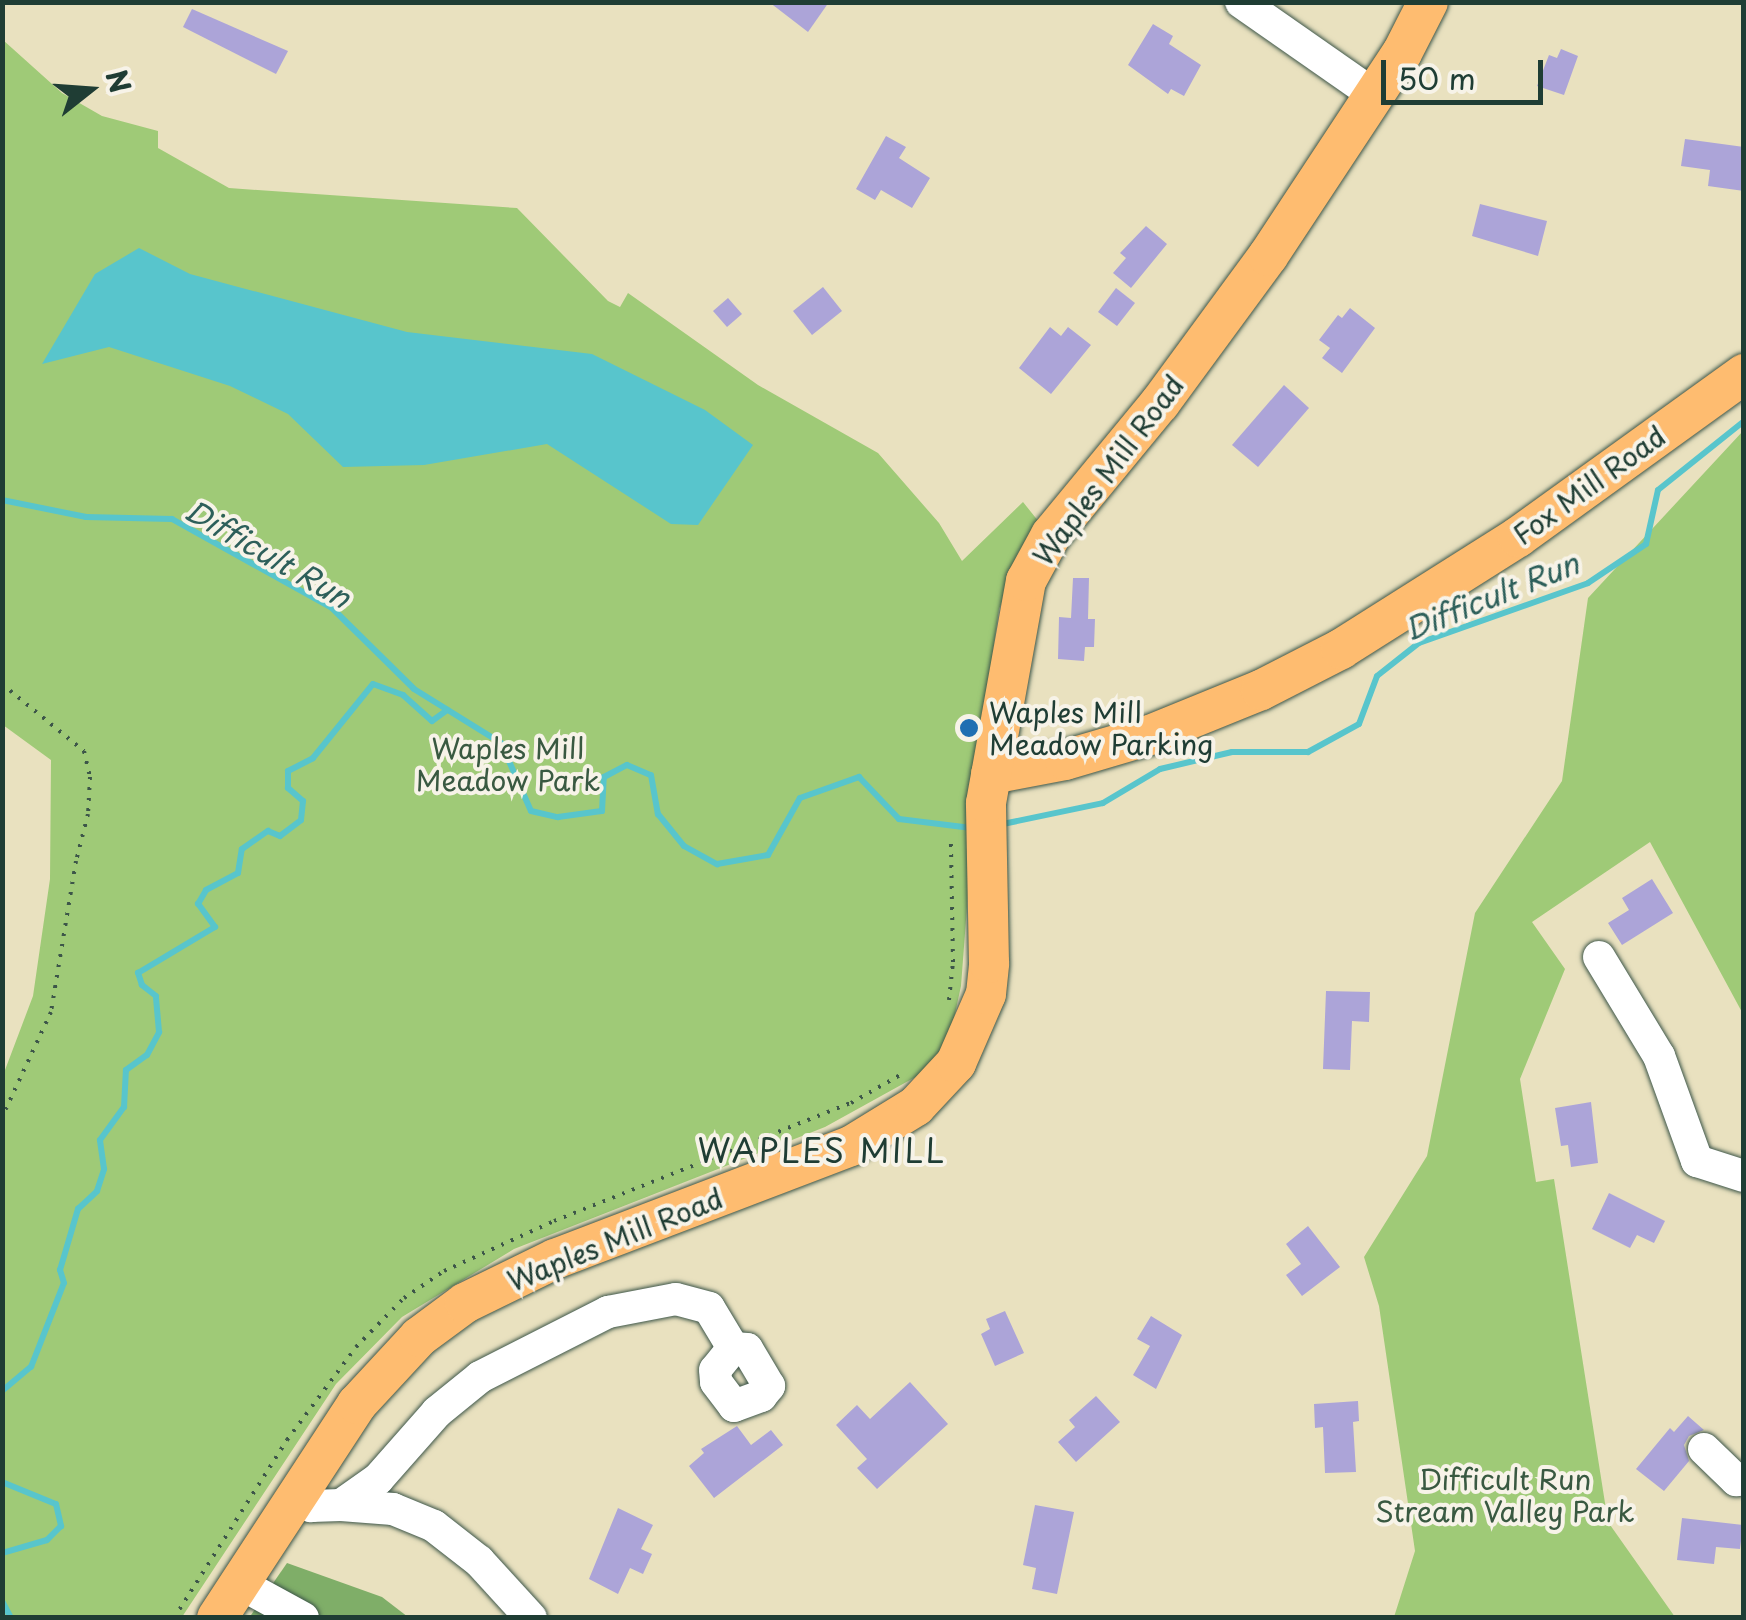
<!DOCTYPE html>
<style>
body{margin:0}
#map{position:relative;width:1746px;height:1620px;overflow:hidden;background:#e9e1bf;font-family:"Playpen Sans",sans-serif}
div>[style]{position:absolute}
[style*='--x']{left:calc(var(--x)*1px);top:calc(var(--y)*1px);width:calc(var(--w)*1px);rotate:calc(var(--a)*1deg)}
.green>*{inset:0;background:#9fca77}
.forest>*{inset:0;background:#7fae68}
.water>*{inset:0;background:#58c5cc}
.stream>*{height:6px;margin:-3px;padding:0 3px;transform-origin:3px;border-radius:3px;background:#58c5cc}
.building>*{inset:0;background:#aca4d8}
.path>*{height:4px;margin-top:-2px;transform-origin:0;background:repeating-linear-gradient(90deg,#3d5649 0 2.5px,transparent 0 10.5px)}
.roads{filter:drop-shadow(0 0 2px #3d5649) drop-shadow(0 0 2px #3d5649)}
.minor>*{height:32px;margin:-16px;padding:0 16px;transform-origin:16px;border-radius:16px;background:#fff}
.major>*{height:40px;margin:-20px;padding:0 20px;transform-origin:20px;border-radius:20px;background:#febc70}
.dots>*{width:28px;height:28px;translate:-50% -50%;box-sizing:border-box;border:5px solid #f7f3e8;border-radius:50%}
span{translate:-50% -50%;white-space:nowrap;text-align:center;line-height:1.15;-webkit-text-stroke:8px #f7f3e8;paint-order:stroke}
.street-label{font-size:28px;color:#1f3d34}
.poi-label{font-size:28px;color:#1f3d34}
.left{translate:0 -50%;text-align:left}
.park-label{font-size:28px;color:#395941}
.water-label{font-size:30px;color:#2d5f5a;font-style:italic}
.quarter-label{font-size:32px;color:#1f3d34;letter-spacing:2.5px}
.frame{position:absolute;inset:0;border:5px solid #1f3d34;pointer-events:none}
.north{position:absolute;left:40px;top:40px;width:100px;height:100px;-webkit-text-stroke:8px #f7f3e8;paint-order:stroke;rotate:73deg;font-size:28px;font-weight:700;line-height:40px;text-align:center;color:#1f3d34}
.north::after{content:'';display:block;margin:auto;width:35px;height:45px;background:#1f3d34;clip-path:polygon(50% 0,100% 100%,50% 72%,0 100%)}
.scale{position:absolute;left:1381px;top:60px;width:162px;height:45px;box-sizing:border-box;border:5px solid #1f3d34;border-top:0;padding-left:12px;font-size:30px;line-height:35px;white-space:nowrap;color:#1f3d34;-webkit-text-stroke:8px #f7f3e8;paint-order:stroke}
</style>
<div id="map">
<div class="green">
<div style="clip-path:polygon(3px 40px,62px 93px,102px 116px,158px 131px,158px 148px,229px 188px,517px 208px,608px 301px,620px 307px,628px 293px,758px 385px,878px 453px,939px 523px,962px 561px,1023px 502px,1043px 527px,1017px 566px,999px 609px,979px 748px,961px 986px,951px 1032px,930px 1069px,825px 1127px,514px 1249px,402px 1317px,336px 1384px,182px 1617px,3px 1617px,2px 1078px,33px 996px,50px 879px,51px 760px,3px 725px)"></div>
<div style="clip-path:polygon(1743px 431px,1743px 1014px,1650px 842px,1532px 922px,1565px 969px,1520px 1079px,1536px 1182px,1554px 1179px,1608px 1522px,1675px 1617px,1394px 1617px,1415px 1551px,1379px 1306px,1364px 1257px,1427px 1156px,1475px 913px,1562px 781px,1588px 598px)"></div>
</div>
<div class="forest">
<div style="clip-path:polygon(287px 1563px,382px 1597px,408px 1617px,249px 1618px)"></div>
</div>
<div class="water">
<div style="clip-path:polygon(139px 248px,190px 274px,407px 332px,592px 354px,705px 410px,753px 445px,698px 525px,671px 524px,547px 444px,424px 465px,343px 467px,288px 414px,230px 386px,109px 347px,42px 364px,95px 274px)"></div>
</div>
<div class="stream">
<div style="--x:2;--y:500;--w:86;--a:11.4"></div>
<div style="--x:86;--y:517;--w:86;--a:1.3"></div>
<div style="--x:172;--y:519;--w:183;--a:29.1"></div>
<div style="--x:332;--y:608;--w:115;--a:44.6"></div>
<div style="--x:414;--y:689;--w:102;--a:31.8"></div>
<div style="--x:501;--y:743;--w:74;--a:66.2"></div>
<div style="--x:531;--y:811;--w:28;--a:13"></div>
<div style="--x:558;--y:817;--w:44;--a:-7.8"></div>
<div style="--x:602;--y:811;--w:34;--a:-87"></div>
<div style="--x:604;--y:777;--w:26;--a:-28"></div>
<div style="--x:627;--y:765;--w:26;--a:23"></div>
<div style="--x:651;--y:775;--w:40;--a:80"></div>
<div style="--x:658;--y:814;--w:41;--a:50.9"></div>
<div style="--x:684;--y:846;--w:38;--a:29"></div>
<div style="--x:717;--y:864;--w:52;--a:-10"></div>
<div style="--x:768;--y:855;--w:65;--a:-60.7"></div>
<div style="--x:800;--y:798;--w:63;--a:-19.6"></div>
<div style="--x:859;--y:777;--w:58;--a:46.4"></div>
<div style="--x:899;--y:819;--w:73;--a:7.1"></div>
<div style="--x:998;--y:825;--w:107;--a:-11.8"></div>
<div style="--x:1103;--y:803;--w:66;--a:-30.8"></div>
<div style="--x:1160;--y:769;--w:74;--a:-13.3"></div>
<div style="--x:1232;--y:752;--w:76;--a:0"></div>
<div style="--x:1308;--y:752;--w:58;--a:-28.8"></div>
<div style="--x:1359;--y:724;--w:51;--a:-69.4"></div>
<div style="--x:1377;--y:676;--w:53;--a:-38.2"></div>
<div style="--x:1419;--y:643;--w:179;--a:-19.5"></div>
<div style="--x:1588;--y:583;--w:70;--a:-33.9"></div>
<div style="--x:1646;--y:544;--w:55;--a:-77.5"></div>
<div style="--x:1658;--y:490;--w:110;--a:-38.7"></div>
<div style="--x:2;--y:1391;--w:38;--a:-40"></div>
<div style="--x:31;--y:1367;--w:90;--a:-68.6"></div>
<div style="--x:64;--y:1283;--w:14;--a:-107"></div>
<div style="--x:60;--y:1270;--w:64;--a:-73.6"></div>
<div style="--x:78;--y:1209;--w:26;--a:-43"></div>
<div style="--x:97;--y:1191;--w:23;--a:-72"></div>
<div style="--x:104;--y:1169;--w:29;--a:-98"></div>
<div style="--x:100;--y:1140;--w:41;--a:-54"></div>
<div style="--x:124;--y:1107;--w:37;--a:-87"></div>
<div style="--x:126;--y:1070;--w:26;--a:-36"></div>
<div style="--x:147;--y:1055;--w:26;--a:-62"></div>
<div style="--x:159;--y:1032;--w:36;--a:-95"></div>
<div style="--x:156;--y:996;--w:18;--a:-142"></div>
<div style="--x:142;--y:985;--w:13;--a:-108"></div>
<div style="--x:138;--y:973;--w:90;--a:-30.9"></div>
<div style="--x:215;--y:927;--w:29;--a:-126"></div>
<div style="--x:198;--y:904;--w:16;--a:-60"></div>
<div style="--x:206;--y:890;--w:36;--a:-28"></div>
<div style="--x:238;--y:873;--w:24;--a:-81"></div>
<div style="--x:242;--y:849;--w:32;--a:-35"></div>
<div style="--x:268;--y:831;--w:13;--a:23"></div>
<div style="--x:280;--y:836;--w:26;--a:-37"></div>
<div style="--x:301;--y:820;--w:19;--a:-84"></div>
<div style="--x:303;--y:801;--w:20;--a:-139"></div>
<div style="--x:288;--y:788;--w:17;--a:-90"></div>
<div style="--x:288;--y:771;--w:28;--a:-27"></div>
<div style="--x:313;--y:758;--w:95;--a:-51"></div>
<div style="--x:373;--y:684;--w:32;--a:20"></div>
<div style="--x:403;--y:695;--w:39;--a:42"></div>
<div style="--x:432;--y:721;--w:19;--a:-36"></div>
<div style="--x:2;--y:1482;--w:58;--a:22.2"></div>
<div style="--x:56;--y:1504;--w:23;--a:77"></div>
<div style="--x:61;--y:1526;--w:20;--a:135"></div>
<div style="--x:47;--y:1540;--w:47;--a:163.9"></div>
<div style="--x:2;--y:1601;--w:19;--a:62"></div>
</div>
<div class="building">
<div style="clip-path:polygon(769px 2px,829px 2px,808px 32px)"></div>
<div style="clip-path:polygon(192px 9px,288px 51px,276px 74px,183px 27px)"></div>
<div style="clip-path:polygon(1153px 24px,1173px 36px,1169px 44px,1201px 65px,1184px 96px,1171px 89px,1168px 94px,1128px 65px)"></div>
<div style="clip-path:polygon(1561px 49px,1578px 56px,1564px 95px,1537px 86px,1549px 55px,1557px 58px)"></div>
<div style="clip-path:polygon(886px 136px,906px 147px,899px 158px,930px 178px,912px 208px,881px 190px,875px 200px,856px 189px)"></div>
<div style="clip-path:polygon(1685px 139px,1744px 147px,1744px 191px,1708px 186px,1710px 170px,1681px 166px)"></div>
<div style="clip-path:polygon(1480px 204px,1547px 221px,1538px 256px,1472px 236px)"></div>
<div style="clip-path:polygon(1146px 226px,1167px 244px,1131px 288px,1113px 273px,1126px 258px,1120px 253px)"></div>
<div style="clip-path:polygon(823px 287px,842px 311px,812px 335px,793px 311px)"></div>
<div style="clip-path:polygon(1116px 288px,1135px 303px,1117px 326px,1098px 312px)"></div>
<div style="clip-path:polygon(728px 298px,742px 314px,727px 327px,713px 311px)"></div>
<div style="clip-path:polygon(1350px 308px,1375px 328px,1342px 373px,1322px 358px,1330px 348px,1319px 340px,1338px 315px,1342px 318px)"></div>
<div style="clip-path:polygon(1050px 327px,1061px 336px,1068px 327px,1091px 345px,1051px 394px,1019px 368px)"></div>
<div style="clip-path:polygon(1284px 385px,1309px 408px,1258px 467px,1232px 445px)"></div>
<div style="clip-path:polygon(1073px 578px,1089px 578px,1088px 619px,1095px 619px,1094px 647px,1085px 647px,1084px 661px,1058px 659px,1059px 617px,1071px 618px)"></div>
<div style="clip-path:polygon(1652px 879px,1673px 913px,1622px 945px,1608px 923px,1629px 910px,1622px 898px)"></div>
<div style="clip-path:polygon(1326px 991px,1370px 992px,1369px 1022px,1352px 1021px,1350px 1070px,1323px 1069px)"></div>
<div style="clip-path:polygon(1591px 1102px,1598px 1163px,1571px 1167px,1568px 1145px,1561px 1146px,1555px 1108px)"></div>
<div style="clip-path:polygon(1609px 1193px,1665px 1221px,1654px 1243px,1637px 1235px,1630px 1248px,1592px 1229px)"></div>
<div style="clip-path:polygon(1308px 1226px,1340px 1267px,1302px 1296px,1286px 1275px,1301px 1264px,1286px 1244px)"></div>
<div style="clip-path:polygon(1005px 1311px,1024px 1353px,995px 1366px,981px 1334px,990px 1329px,986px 1319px)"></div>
<div style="clip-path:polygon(1151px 1316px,1182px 1335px,1156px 1389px,1133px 1375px,1150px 1346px,1137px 1339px)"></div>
<div style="clip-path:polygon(910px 1382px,948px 1424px,877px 1489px,857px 1468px,867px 1459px,836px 1425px,857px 1405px,870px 1419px)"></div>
<div style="clip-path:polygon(1096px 1396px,1120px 1422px,1076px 1462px,1058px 1442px,1075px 1427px,1069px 1420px)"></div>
<div style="clip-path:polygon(1358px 1401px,1359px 1421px,1353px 1422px,1356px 1472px,1325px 1473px,1323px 1427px,1315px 1428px,1314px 1404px)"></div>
<div style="clip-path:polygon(1688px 1416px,1704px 1430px,1689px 1436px,1684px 1445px,1689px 1461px,1664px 1491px,1636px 1469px,1670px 1428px,1674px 1432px)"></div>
<div style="clip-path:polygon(737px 1426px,751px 1445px,771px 1430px,783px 1445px,714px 1498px,689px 1466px,704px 1453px,701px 1449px)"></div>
<div style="clip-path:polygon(1035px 1505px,1074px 1512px,1057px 1594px,1032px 1589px,1036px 1568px,1023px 1565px)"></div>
<div style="clip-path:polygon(618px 1508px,653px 1525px,641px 1549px,652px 1554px,643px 1574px,630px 1568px,618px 1594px,589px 1579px)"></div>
<div style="clip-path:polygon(1682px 1518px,1743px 1525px,1740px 1549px,1716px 1547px,1714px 1564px,1677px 1560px)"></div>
</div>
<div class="path">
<div style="--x:2;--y:684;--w:106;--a:39.3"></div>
<div style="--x:84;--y:751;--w:27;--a:77"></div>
<div style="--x:90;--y:777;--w:37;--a:93"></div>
<div style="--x:88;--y:814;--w:49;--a:104.3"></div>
<div style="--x:76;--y:861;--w:153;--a:99.4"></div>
<div style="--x:51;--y:1012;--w:116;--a:115"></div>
<div style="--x:949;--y:1000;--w:38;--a:-84"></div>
<div style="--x:953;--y:962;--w:120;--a:-91"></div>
<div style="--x:174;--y:1618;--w:211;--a:-57.6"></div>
<div style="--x:287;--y:1440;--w:116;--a:-53.4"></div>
<div style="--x:356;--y:1347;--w:69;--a:-45.6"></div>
<div style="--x:404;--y:1298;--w:48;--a:-34"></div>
<div style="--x:444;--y:1271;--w:121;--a:-24.4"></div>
<div style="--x:554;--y:1221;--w:320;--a:-21.7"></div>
<div style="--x:851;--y:1103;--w:56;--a:-29.7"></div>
</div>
<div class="roads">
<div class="minor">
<div style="--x:1241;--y:2;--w:161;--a:34.9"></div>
<div style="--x:1599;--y:957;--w:116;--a:58.8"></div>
<div style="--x:1659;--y:1056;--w:112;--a:70.1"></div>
<div style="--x:1697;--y:1161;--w:49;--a:17.7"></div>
<div style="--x:1704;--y:1449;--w:45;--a:44.1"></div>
<div style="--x:1736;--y:1480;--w:8;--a:-7"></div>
<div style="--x:292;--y:1501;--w:20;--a:15"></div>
<div style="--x:311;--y:1506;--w:30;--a:-2"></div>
<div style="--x:341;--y:1505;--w:45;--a:-35.1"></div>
<div style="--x:378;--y:1479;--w:89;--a:-48.6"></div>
<div style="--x:437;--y:1412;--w:55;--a:-39.1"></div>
<div style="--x:480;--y:1377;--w:144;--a:-26.9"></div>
<div style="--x:608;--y:1312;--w:69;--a:-10.8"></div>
<div style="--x:676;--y:1299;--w:34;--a:15"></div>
<div style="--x:709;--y:1308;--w:47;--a:59"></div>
<div style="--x:733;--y:1348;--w:28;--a:129"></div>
<div style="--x:715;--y:1370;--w:12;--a:85"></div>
<div style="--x:716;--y:1382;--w:30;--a:53"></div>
<div style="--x:734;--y:1406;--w:29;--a:-20"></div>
<div style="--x:761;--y:1396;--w:13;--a:-51"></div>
<div style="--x:769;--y:1386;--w:43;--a:-120.7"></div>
<div style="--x:747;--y:1349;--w:14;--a:-176"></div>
<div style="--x:341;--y:1505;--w:52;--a:4.4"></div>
<div style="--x:393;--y:1509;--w:44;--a:22.5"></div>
<div style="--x:434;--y:1526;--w:57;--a:37.9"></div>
<div style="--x:479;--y:1561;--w:77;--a:47.6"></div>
<div style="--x:239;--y:1583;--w:73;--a:28.7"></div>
</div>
<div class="major">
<div style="--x:991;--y:774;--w:75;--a:-10.7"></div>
<div style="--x:1065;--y:760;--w:89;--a:-16.4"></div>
<div style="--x:1150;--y:735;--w:120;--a:-22.1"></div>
<div style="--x:1261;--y:690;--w:90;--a:-27.1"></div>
<div style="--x:1341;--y:649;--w:209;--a:-32.3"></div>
<div style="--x:1518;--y:537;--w:279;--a:-35.8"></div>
<div style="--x:217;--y:1618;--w:256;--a:-56.8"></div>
<div style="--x:357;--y:1404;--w:91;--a:-47.2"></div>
<div style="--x:419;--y:1337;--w:57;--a:-36.5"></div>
<div style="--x:465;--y:1303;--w:100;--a:-26.1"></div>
<div style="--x:555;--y:1259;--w:317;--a:-20.9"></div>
<div style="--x:851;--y:1146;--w:76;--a:-31.6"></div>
<div style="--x:916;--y:1106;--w:59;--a:-47.1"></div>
<div style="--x:956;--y:1063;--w:75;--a:-66.5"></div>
<div style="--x:986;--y:994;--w:31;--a:-84"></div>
<div style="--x:989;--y:963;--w:160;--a:-91.1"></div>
<div style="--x:986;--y:803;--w:226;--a:-79.8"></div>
<div style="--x:1026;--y:581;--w:52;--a:-61.5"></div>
<div style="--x:1051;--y:535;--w:171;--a:-50.5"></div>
<div style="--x:1160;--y:403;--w:182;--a:-53.7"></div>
<div style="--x:1268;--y:256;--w:243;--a:-56.6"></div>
<div style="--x:1402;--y:53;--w:57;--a:-63"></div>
</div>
</div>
<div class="dots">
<div style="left:969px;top:728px;background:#1f6fb2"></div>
</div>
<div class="street-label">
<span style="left:1108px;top:470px;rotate:-53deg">Waples Mill Road</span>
<span style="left:1589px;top:485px;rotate:-36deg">Fox Mill Road</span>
<span style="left:615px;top:1239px;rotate:-22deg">Waples Mill Road</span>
</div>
<div class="poi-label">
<span class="left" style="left:989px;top:728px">Waples Mill<br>Meadow Parking</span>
</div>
<div class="park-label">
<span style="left:508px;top:764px">Waples Mill<br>Meadow Park</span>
<span style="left:1505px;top:1495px">Difficult Run<br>Stream Valley Park</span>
</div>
<div class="water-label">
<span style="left:268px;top:553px;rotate:30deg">Difficult Run</span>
<span style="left:1491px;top:596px;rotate:-22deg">Difficult Run</span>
</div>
<div class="quarter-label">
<span style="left:822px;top:1150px">WAPLES MILL</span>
</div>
<div class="frame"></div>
<div class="north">N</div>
<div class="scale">50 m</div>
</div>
